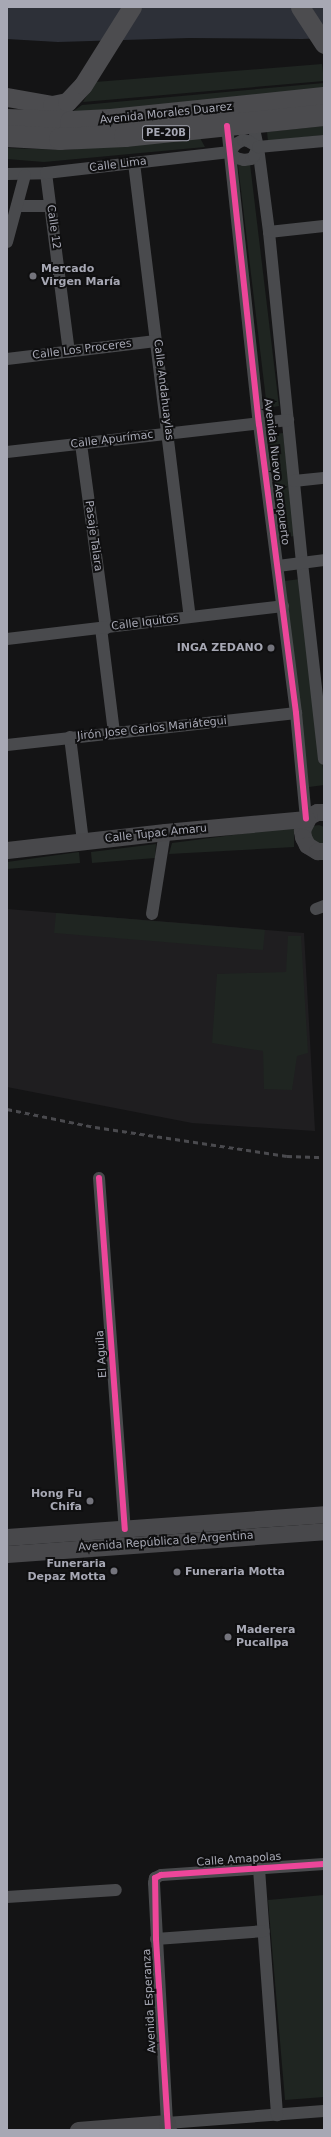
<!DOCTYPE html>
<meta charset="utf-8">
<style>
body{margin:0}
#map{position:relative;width:331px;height:2137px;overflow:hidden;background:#141415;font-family:"DejaVu Sans",sans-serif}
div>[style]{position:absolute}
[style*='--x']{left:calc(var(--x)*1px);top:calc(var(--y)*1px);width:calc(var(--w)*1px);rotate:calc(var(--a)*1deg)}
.built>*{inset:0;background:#1f1e20}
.green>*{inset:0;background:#1f2521}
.water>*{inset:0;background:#2d3038}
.street>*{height:12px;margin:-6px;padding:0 6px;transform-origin:6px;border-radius:6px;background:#494a4d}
.secondary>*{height:17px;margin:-8.5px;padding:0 8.5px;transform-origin:8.5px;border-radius:8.5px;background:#48484b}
.primary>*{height:19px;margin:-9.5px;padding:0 9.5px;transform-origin:9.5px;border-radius:9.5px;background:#4c4c4f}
.highway>*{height:22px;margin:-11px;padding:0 11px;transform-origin:11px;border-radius:11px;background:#4b4b4e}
.rail>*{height:3px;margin-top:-1.5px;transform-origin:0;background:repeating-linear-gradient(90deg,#4a4a4e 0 5px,transparent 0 9px)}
.cycleway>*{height:6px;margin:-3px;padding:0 3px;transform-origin:3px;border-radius:3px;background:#ed469a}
.dots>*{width:11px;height:11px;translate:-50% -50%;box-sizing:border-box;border:2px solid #0f0f10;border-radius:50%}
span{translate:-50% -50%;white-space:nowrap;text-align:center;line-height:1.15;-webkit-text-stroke:4px #0f0f10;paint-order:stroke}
.shield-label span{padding:1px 3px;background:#0f0f10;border:1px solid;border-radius:3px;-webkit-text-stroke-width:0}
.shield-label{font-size:10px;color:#a7a8b4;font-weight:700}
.street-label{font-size:11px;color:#a7a8b4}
.poi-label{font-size:11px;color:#a7a8b4;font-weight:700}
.left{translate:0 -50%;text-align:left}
.right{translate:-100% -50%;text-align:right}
.frame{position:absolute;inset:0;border:8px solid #a7a8b4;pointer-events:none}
</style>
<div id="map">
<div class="built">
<div style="clip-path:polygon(7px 909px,304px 933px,315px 1131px,192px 1123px,7px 1087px)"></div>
</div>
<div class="green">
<div style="clip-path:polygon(322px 64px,324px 81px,83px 102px,95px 82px)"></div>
<div style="clip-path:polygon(324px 83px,324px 92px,65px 117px,82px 105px)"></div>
<div style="clip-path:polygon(324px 126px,324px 135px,268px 141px,267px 132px)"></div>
<div style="clip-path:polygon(200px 138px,205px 147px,44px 162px,7px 159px,7px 148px,66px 150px)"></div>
<div style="clip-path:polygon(250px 164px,279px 406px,267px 408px,238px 165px)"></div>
<div style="clip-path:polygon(283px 433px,295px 536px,281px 538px,269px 435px)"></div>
<div style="clip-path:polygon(300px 579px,324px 777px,324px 785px,309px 787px,285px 581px)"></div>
<div style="clip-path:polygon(319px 825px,324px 827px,324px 843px,316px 845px,309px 831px,313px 826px)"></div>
<div style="clip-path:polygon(294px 827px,294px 847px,169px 854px,172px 843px)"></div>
<div style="clip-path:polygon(156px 844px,155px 858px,92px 863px,91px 852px)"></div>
<div style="clip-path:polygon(79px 852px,80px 863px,7px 869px,7px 862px)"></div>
<div style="clip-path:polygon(56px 913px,265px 930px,263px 950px,54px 933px)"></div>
<div style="clip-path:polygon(288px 936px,301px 936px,308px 1053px,297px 1056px,292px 1090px,264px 1089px,263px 1051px,212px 1043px,217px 974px,286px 972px)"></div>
<div style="clip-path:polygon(324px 1895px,324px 2097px,285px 2100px,268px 1900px)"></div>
</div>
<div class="water">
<div style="clip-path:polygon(7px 7px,324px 7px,324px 38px,302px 39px,189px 38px,58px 42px,7px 39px)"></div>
</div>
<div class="street">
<div style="--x:253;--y:124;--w:24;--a:78"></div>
<div style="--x:258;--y:147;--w:86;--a:82.6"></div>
<div style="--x:269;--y:232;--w:333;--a:84.3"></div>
<div style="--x:302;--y:563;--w:197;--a:83.6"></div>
<div style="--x:227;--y:126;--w:300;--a:83.9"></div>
<div style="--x:259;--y:424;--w:291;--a:82.7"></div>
<div style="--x:296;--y:713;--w:106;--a:84.6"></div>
<div style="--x:230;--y:152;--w:8;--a:45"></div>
<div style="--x:236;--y:158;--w:8;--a:14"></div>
<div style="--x:244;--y:160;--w:7;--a:-8"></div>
<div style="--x:251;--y:159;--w:4;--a:-45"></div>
<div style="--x:254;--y:156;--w:10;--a:-66"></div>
<div style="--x:134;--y:163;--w:457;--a:83"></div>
<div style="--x:46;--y:173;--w:180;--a:82.7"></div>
<div style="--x:7;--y:174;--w:39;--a:-1"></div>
<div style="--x:46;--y:173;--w:185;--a:-6.5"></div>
<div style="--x:230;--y:152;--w:10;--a:-53"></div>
<div style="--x:236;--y:144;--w:8;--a:-30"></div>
<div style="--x:243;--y:140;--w:5;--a:11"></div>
<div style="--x:248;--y:141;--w:12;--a:31"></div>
<div style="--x:258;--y:147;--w:66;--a:-5.2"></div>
<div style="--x:17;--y:206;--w:33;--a:0"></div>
<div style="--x:269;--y:232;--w:55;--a:-6.2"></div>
<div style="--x:7;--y:242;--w:69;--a:-75"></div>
<div style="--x:7;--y:359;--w:150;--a:-6.9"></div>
<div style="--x:81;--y:444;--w:186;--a:82.3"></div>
<div style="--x:7;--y:452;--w:283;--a:-6.5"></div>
<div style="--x:294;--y:481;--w:30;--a:-6"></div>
<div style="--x:278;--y:566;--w:46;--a:-7.4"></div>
<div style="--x:101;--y:628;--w:106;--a:82.9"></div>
<div style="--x:7;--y:639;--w:278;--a:-6.8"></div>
<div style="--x:70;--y:737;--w:105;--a:82.9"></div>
<div style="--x:7;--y:745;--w:291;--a:-6.3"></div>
<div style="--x:316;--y:909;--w:9;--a:-21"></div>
<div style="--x:152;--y:914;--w:83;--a:-81"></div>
<div style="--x:99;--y:1178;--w:352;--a:85.8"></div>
<div style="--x:324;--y:1864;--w:163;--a:176.1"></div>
<div style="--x:161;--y:1875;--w:7;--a:153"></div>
<div style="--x:155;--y:1878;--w:5;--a:101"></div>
<div style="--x:154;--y:1883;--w:240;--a:86.9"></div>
<div style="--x:167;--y:2123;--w:157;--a:-4.4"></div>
<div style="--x:259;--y:1869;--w:247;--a:85.8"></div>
<div style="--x:7;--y:1897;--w:109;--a:-3.7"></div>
<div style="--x:156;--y:1939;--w:108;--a:-4.2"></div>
</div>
<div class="secondary">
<div style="--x:324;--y:812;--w:7;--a:180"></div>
<div style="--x:317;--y:812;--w:9;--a:153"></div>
<div style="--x:309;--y:816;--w:16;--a:117"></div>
<div style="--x:302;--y:830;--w:7;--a:82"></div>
<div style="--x:303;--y:837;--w:9;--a:63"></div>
<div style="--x:307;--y:845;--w:12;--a:31"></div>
<div style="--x:317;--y:851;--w:7;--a:0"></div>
<div style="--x:7;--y:850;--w:159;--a:-6.5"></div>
<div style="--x:165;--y:832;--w:142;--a:-5.3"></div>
<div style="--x:7;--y:1537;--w:318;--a:-4.1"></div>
<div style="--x:7;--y:1554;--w:318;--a:-4.1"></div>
<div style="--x:78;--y:2130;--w:89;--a:-4.5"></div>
<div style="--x:167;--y:2123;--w:7;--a:82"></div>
</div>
<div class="primary">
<div style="--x:300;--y:7;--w:44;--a:57"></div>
<div style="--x:7;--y:97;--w:46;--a:10.1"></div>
<div style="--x:52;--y:105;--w:15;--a:-11"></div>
<div style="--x:67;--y:102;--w:23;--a:-47"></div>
<div style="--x:83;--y:85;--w:92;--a:-57.9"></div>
</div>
<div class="highway">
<div style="--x:7;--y:120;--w:64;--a:1.8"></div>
<div style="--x:71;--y:122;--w:40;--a:-2.9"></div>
<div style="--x:111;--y:120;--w:214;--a:-5.9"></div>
<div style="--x:7;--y:136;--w:53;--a:3.2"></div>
<div style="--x:60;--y:139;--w:65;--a:-2.6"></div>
<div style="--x:125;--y:136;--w:200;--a:-6"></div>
</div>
<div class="rail">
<div style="--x:7;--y:1109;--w:90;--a:11.6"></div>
<div style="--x:95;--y:1127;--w:194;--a:8.6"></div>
<div style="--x:287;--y:1156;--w:37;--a:2"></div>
</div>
<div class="cycleway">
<div style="--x:227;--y:126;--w:300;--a:83.9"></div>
<div style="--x:259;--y:424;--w:291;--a:82.7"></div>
<div style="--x:296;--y:713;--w:106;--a:84.6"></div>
<div style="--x:99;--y:1178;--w:352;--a:85.8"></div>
<div style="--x:168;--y:2130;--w:191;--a:-93.6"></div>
<div style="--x:156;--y:1939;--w:61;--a:-90.9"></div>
<div style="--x:155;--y:1878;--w:7;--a:-27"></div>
<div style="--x:161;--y:1875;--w:163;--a:-3.9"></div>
</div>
<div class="dots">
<div style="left:33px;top:276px;background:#74747c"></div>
<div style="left:271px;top:648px;background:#74747c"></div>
<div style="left:90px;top:1501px;background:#74747c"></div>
<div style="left:114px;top:1571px;background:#74747c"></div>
<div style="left:177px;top:1572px;background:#74747c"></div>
<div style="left:228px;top:1637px;background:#74747c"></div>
</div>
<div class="shield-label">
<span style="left:166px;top:133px">PE-20B</span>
</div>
<div class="street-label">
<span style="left:166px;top:114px;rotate:-6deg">Avenida Morales Duarez</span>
<span style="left:118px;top:165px;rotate:-7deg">Calle Lima</span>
<span style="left:53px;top:227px;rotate:82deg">Calle 12</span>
<span style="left:82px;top:350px;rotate:-7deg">Calle Los Proceres</span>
<span style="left:163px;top:390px;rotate:83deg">Calle Andahuaylas</span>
<span style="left:112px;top:440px;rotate:-7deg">Calle Apurímac</span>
<span style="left:276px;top:472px;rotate:83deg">Avenida Nuevo Aeropuerto</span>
<span style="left:93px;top:536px;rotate:82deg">Pasaje Talara</span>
<span style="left:145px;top:623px;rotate:-7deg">Calle Iquitos</span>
<span style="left:152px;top:729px;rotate:-6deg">Jirón Jose Carlos Mariátegui</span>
<span style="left:156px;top:834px;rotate:-6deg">Calle Tupac Amaru</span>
<span style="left:102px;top:1354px;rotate:-94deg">El Aguila</span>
<span style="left:166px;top:1542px;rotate:-4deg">Avenida República de Argentina</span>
<span style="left:239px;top:1860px;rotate:-4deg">Calle Amapolas</span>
<span style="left:150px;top:2001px;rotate:-93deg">Avenida Esperanza</span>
</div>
<div class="poi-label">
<span class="left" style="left:41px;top:276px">Mercado<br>Virgen María</span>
<span class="right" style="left:263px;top:648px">INGA ZEDANO</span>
<span class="right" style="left:82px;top:1501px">Hong Fu<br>Chifa</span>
<span class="right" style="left:106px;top:1571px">Funeraria<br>Depaz Motta</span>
<span class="left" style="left:185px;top:1572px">Funeraria Motta</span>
<span class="left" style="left:236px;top:1637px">Maderera<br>Pucallpa</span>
</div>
<div class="frame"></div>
</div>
